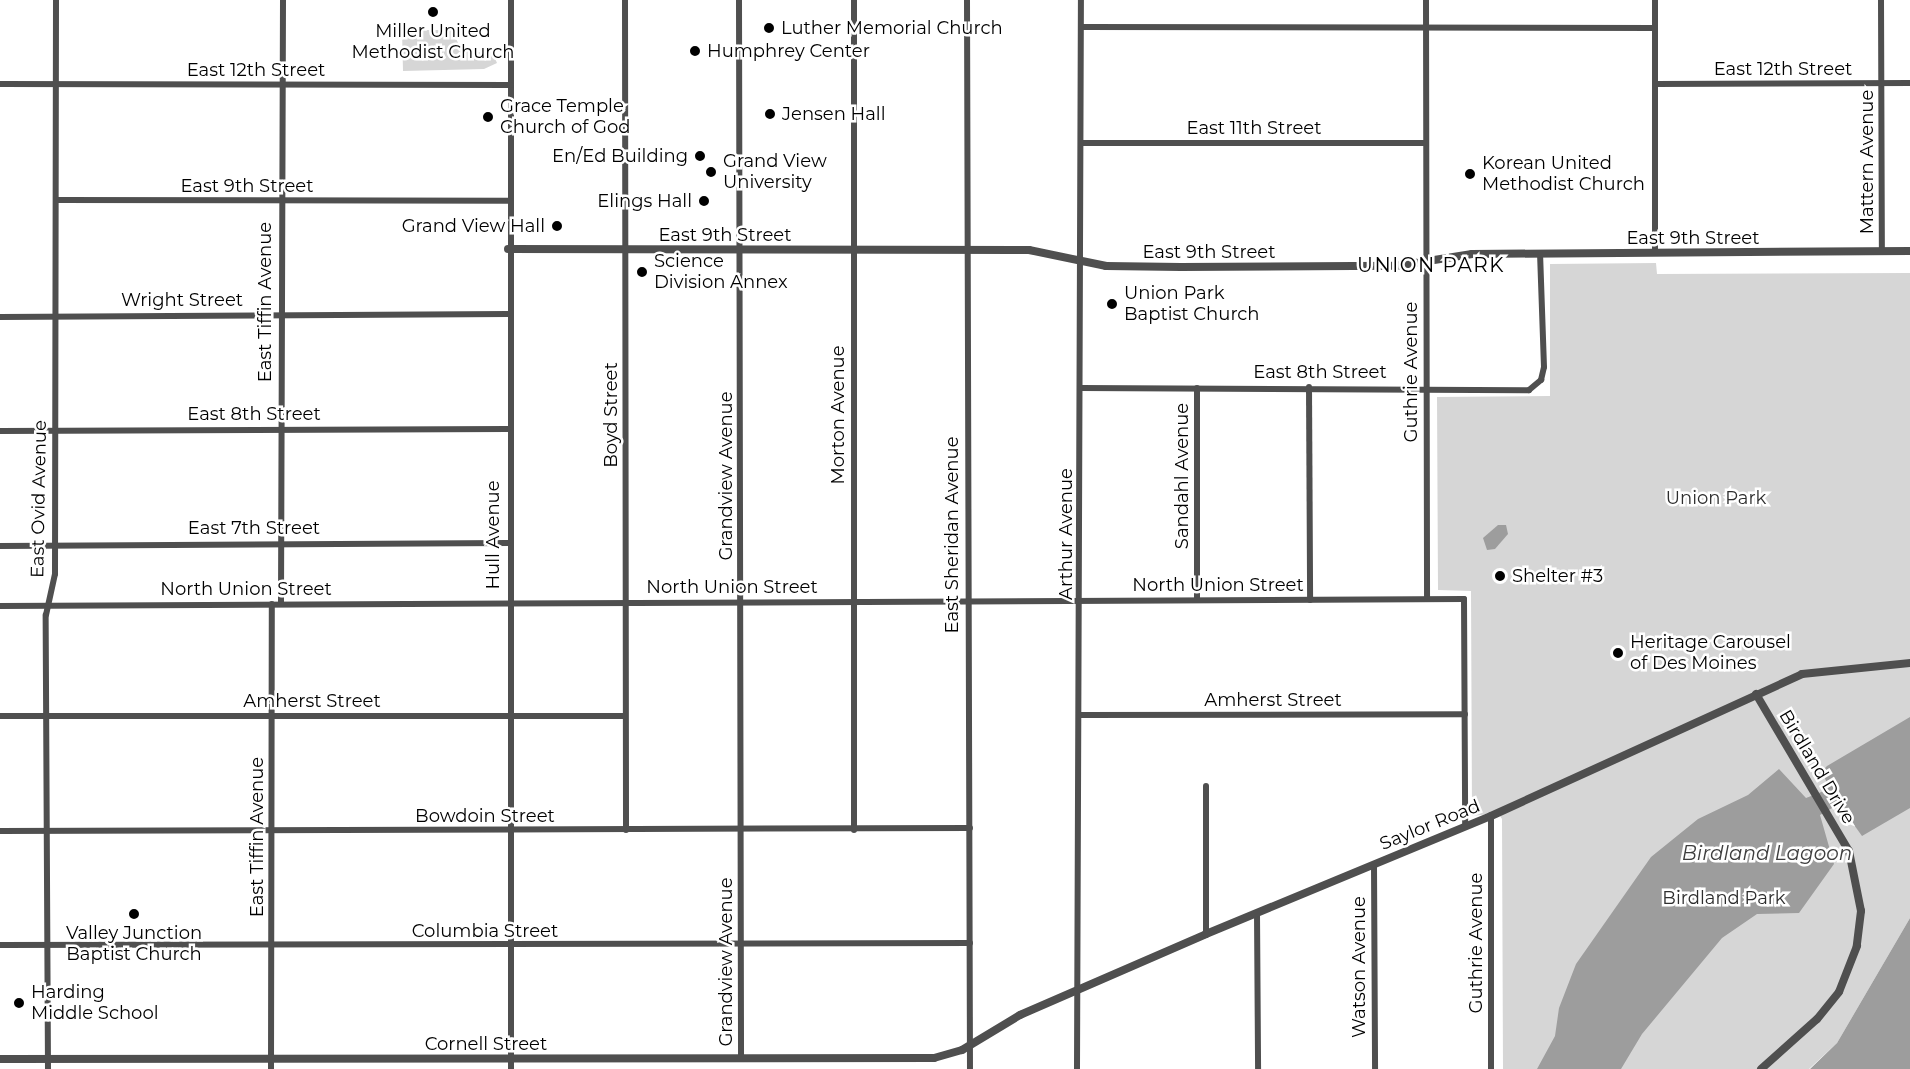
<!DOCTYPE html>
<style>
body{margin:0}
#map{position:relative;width:1910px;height:1069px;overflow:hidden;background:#fff;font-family:Montserrat,sans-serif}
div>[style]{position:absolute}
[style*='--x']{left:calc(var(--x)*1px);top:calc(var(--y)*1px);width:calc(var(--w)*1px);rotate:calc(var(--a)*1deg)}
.green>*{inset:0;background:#d6d6d6}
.water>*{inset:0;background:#9d9d9d}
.minor>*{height:6px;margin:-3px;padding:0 3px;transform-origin:3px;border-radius:3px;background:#4f4f4f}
.tertiary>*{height:8px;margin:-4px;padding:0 4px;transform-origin:4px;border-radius:4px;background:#4f4f4f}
.dots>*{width:16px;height:16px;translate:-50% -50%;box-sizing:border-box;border:3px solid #fff;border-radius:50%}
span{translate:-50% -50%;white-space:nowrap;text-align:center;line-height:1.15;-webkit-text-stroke:5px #fff;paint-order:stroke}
.poi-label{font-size:18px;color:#000}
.left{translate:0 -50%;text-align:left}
.right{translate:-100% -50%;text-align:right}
.street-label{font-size:18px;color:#000}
.park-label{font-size:18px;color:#2d2d2d}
.neighbourhood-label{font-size:20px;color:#000;letter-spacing:1.5px}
.water-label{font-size:20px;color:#3e3e3e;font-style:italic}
</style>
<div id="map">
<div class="green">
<div style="clip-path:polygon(402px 30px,452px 30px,459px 45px,476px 53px,491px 49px,497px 63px,484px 69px,403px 71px)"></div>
<div style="clip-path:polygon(1656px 263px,1657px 274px,1910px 273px,1910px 918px,1837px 1043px,1809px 1069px,1503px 1069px,1502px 819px,1498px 813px,1472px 816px,1471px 591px,1438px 590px,1437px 397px,1550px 396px,1550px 264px)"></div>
</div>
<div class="water">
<div style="clip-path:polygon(1498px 525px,1506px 525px,1508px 534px,1495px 549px,1487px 550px,1483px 538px)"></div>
<div style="clip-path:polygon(1910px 717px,1910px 808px,1862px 836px,1839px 804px,1820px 815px,1834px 864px,1799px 913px,1757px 914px,1722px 938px,1642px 1034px,1621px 1069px,1537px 1069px,1555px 1036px,1559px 1008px,1576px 964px,1651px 857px,1698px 819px,1748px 795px,1779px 769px,1806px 798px,1824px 791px,1828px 786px,1822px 771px,1827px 766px)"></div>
<div style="clip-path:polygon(1910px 918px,1910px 1069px,1810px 1069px,1837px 1043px)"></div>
</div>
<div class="minor">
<div style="--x:511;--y:0;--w:1069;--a:90"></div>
<div style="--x:625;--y:0;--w:830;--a:89.93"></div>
<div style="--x:739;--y:0;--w:1059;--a:89.89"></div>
<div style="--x:854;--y:0;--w:830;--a:90"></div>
<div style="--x:967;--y:0;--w:1069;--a:89.84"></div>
<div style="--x:1426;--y:0;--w:599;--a:89.9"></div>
<div style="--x:1881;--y:0;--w:252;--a:89.8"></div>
<div style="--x:1081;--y:27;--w:574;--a:0.1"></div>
<div style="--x:0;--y:84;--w:511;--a:0.11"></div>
<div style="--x:1656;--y:84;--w:254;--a:-0.2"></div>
<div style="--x:1081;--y:143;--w:345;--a:0"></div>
<div style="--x:56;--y:200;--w:454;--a:0.1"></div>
<div style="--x:1655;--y:253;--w:253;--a:-90"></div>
<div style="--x:0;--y:317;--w:508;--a:-0.34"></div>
<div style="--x:1309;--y:387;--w:213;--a:89.7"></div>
<div style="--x:1081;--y:388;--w:448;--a:0.3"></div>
<div style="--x:1529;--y:390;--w:16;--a:-40"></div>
<div style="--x:1541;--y:380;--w:13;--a:-77"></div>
<div style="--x:1544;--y:367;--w:113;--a:-92"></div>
<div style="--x:0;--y:431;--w:508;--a:-0.23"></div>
<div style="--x:0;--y:546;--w:508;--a:-0.34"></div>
<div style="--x:1197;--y:600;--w:212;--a:-90"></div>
<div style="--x:281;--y:604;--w:604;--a:-89.81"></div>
<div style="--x:0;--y:606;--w:1464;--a:-0.27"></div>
<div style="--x:1464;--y:599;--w:228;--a:89.7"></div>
<div style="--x:1081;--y:715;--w:384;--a:-0.1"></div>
<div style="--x:0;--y:716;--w:625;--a:0"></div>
<div style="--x:1206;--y:786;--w:148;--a:90"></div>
<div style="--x:0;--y:831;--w:970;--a:-0.18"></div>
<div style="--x:1374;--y:865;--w:204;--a:89.7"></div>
<div style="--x:1257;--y:913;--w:156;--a:89.6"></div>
<div style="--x:0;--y:945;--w:970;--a:-0.12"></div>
<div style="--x:48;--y:1069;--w:454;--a:-90.3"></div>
<div style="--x:46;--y:615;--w:42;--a:-77.6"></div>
<div style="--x:55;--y:574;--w:574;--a:-89.9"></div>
<div style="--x:271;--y:1069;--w:465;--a:-89.9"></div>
<div style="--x:1077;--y:1069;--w:1069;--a:-89.79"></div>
<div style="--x:1491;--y:1069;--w:253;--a:-90"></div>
</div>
<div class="tertiary">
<div style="--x:508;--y:249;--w:521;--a:0.11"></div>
<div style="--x:1029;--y:250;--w:79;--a:11.7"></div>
<div style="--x:1106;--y:266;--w:75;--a:0.8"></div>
<div style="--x:1181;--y:267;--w:215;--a:-0.3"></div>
<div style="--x:1396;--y:266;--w:77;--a:-9"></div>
<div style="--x:1472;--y:254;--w:438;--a:-0.4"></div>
<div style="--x:1756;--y:694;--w:182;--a:59.4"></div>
<div style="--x:1849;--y:851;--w:61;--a:78.7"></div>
<div style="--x:1861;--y:911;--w:35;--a:97"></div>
<div style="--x:1857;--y:946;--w:49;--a:111.4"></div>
<div style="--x:1839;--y:992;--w:35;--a:129"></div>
<div style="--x:1817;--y:1019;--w:75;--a:138.2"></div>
<div style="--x:0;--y:1059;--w:934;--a:-0.06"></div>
<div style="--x:934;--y:1058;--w:29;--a:-16"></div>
<div style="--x:962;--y:1050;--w:68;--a:-31.1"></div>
<div style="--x:1020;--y:1015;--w:203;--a:-23.5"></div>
<div style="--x:1206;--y:934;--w:308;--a:-22.5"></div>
<div style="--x:1491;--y:816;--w:342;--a:-24.5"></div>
<div style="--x:1802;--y:674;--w:109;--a:-5.8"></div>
</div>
<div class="dots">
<div style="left:433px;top:12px;background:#000"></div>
<div style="left:769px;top:28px;background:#000"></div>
<div style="left:695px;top:51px;background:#000"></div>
<div style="left:770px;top:114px;background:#000"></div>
<div style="left:488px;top:117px;background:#000"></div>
<div style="left:700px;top:156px;background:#000"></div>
<div style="left:711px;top:172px;background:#000"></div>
<div style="left:1470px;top:174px;background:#000"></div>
<div style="left:704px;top:201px;background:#000"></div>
<div style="left:557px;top:226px;background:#000"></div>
<div style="left:642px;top:272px;background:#000"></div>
<div style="left:1112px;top:304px;background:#000"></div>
<div style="left:1500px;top:576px;background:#000"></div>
<div style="left:1618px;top:653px;background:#000"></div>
<div style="left:134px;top:914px;background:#000"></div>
<div style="left:19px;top:1003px;background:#000"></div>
</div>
<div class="poi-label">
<span class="left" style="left:781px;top:28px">Luther Memorial Church</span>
<span style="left:433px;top:42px">Miller United<br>Methodist Church</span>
<span class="left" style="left:707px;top:51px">Humphrey Center</span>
<span class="left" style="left:500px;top:117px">Grace Temple<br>Church of God</span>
<span class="left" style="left:782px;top:114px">Jensen Hall</span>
<span class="right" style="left:688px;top:156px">En/Ed Building</span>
<span class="left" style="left:723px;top:172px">Grand View<br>University</span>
<span class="left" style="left:1482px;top:174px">Korean United<br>Methodist Church</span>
<span class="right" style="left:692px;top:201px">Elings Hall</span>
<span class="right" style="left:545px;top:226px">Grand View Hall</span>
<span class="left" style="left:654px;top:272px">Science<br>Division Annex</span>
<span class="left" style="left:1124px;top:304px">Union Park<br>Baptist Church</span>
<span class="left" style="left:1512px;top:576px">Shelter #3</span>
<span class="left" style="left:1630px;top:653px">Heritage Carousel<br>of Des Moines</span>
<span style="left:134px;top:944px">Valley Junction<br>Baptist Church</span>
<span class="left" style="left:31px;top:1003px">Harding<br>Middle School</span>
</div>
<div class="street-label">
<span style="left:1783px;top:69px">East 12th Street</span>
<span style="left:256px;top:70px">East 12th Street</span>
<span style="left:1254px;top:128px">East 11th Street</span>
<span style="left:1867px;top:162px;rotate:-90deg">Mattern Avenue</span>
<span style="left:247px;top:186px">East 9th Street</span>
<span style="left:725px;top:235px">East 9th Street</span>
<span style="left:1693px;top:238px">East 9th Street</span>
<span style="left:1209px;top:252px">East 9th Street</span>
<span style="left:182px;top:300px">Wright Street</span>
<span style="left:265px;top:302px;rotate:-90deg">East Tiffin Avenue</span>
<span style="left:1320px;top:372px">East 8th Street</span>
<span style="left:1411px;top:372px;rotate:-90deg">Guthrie Avenue</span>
<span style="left:254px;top:414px">East 8th Street</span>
<span style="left:611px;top:415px;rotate:-90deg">Boyd Street</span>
<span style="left:838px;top:415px;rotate:-90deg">Morton Avenue</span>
<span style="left:726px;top:476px;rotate:-90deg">Grandview Avenue</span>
<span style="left:1182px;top:476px;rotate:-90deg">Sandahl Avenue</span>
<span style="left:39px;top:499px;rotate:-89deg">East Ovid Avenue</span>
<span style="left:254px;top:528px">East 7th Street</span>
<span style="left:1066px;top:534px;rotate:-90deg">Arthur Avenue</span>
<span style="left:493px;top:535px;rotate:-90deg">Hull Avenue</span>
<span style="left:952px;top:535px;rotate:-90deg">East Sheridan Avenue</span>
<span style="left:1218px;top:585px">North Union Street</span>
<span style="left:732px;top:587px">North Union Street</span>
<span style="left:246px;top:589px">North Union Street</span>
<span style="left:1273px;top:700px">Amherst Street</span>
<span style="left:312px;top:701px">Amherst Street</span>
<span style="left:1817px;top:767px;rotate:59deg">Birdland Drive</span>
<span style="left:485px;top:816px">Bowdoin Street</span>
<span style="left:1430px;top:825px;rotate:-22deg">Saylor Road</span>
<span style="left:257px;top:837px;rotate:-90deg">East Tiffin Avenue</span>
<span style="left:485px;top:931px">Columbia Street</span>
<span style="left:1476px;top:943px;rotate:-90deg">Guthrie Avenue</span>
<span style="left:726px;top:962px;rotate:-90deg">Grandview Avenue</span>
<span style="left:1359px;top:967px;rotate:-90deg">Watson Avenue</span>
<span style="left:486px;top:1044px">Cornell Street</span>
</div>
<div class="park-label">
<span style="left:1716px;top:498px">Union Park</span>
<span style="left:1724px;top:898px">Birdland Park</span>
</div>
<div class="neighbourhood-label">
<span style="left:1431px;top:265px">UNION PARK</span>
</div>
<div class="water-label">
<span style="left:1767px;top:853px">Birdland Lagoon</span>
</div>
</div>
